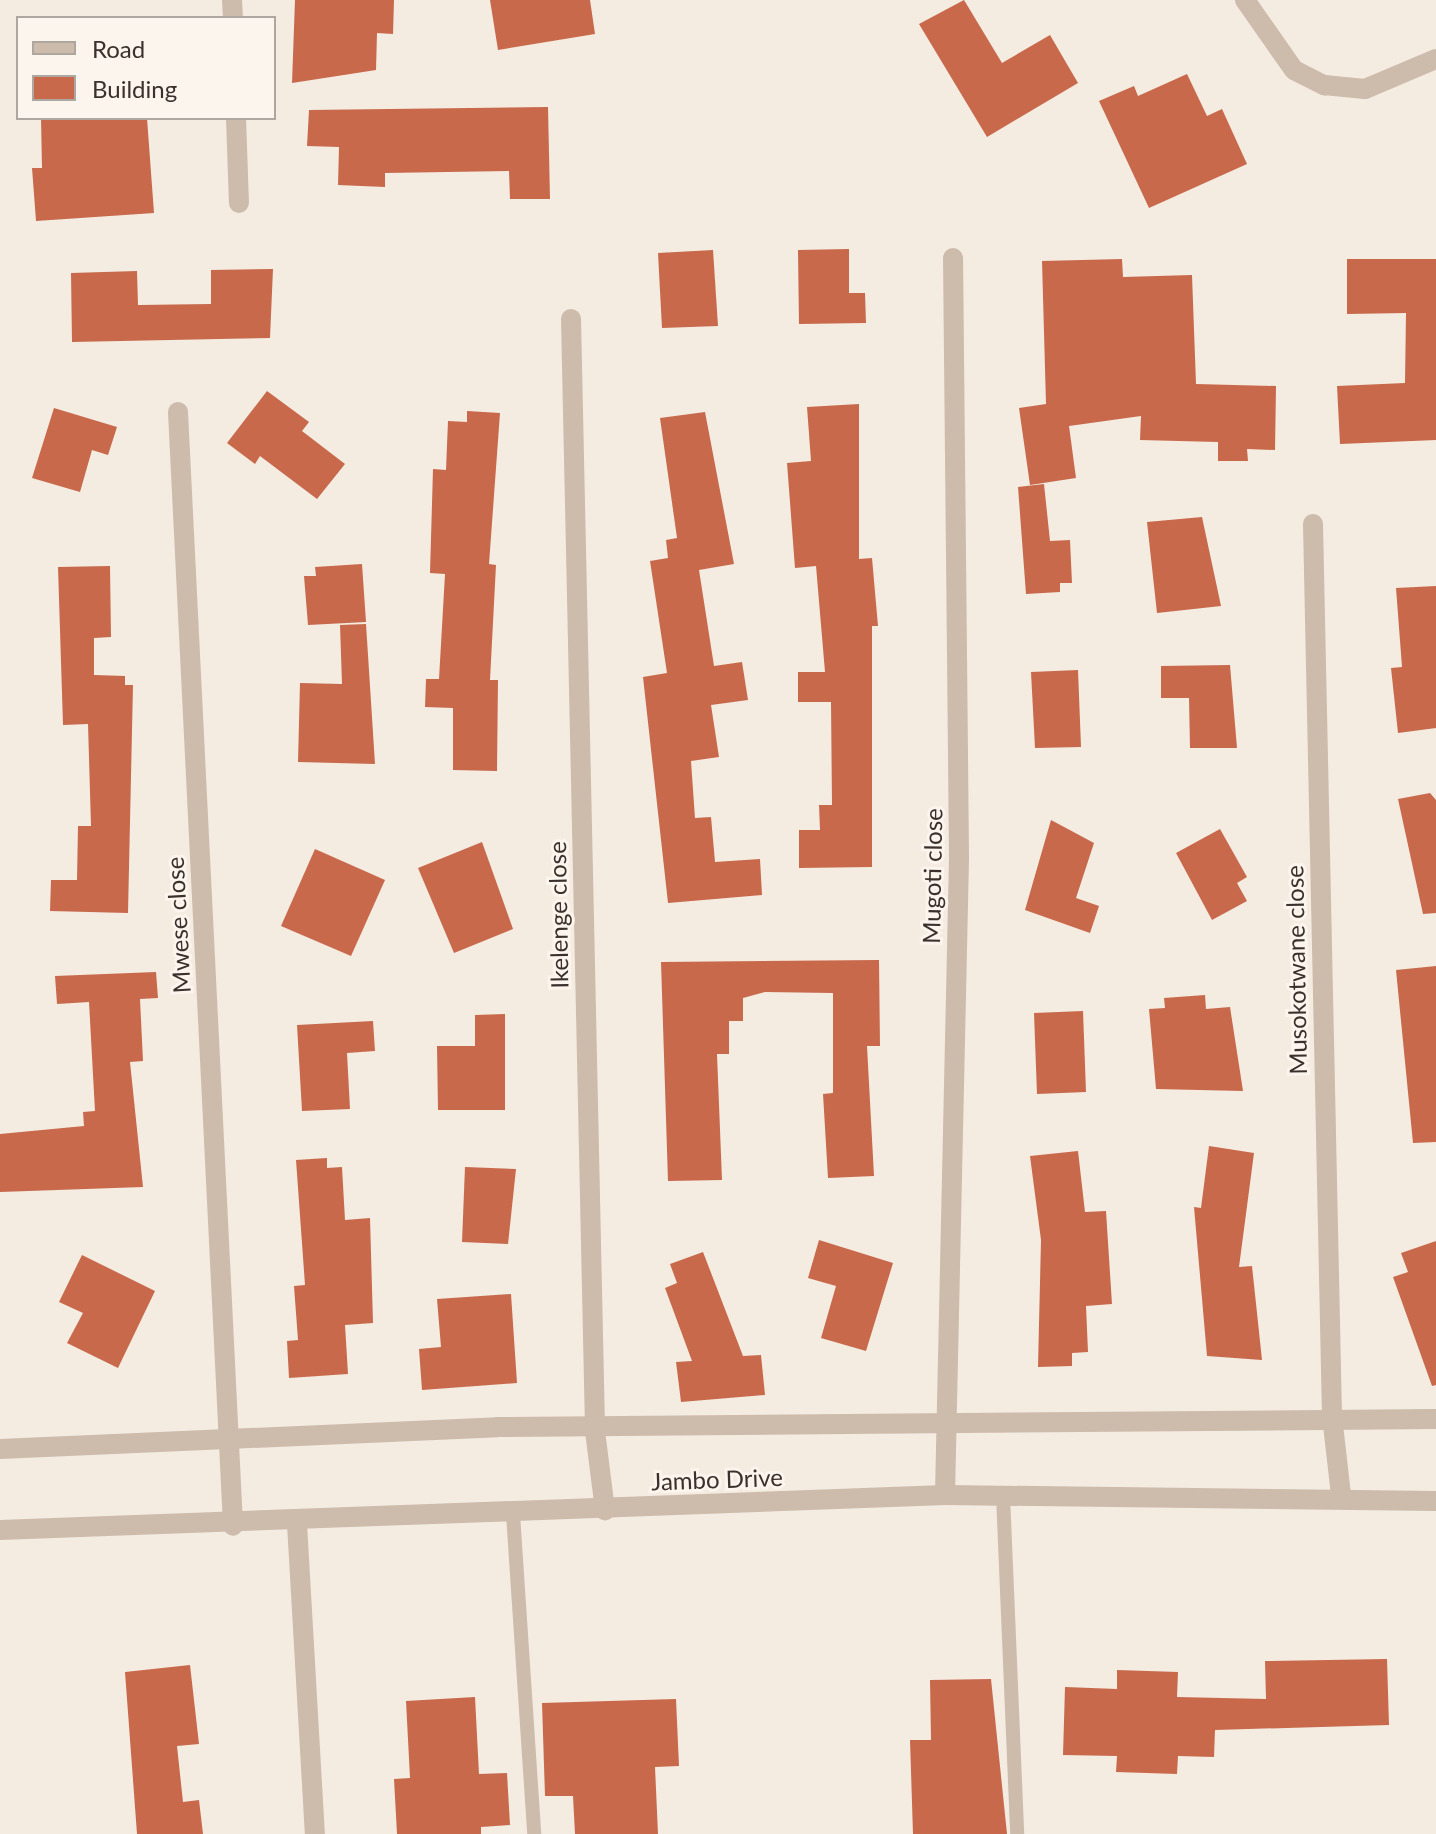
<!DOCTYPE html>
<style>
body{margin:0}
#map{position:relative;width:1436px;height:1834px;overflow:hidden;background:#f4ebe1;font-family:Lato,sans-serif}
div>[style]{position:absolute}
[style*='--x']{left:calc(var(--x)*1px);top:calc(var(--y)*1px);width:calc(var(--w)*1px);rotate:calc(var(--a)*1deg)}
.building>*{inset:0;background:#c8694b}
.service>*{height:14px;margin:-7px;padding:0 7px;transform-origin:7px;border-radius:7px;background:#cdbbac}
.minor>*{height:20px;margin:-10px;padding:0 10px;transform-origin:10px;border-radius:10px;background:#cdbbac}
.tertiary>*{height:20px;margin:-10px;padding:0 10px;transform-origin:10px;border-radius:10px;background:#cdbbac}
span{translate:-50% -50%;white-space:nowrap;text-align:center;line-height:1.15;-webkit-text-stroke:6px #fbf5ee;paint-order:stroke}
.street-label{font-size:24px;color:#3b302b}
.legend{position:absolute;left:16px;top:16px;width:260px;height:104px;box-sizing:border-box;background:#fbf5ee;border:2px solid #aea6a0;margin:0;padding:10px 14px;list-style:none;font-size:24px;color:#3b302b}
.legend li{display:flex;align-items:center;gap:16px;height:40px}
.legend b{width:40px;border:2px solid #aea6a0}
</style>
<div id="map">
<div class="building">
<div style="clip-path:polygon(295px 0,394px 0,393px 34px,377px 33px,376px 70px,292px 83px)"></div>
<div style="clip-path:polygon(490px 0,590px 0,595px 34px,498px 50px)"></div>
<div style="clip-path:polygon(964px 0,1002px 63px,1050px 35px,1078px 83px,987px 137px,919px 24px)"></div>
<div style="clip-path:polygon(1187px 74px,1207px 116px,1222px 109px,1247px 164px,1149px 208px,1099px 101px,1134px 86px,1138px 96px)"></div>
<div style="clip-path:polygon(548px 107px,550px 199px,510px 199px,509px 171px,385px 173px,385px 187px,338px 185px,339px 147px,307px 146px,309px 110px)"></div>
<div style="clip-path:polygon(41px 118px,147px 118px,154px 213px,36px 221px,32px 168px,42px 168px)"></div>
<div style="clip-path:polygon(849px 249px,849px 293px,865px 293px,866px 323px,799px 324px,798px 250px)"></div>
<div style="clip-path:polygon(713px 250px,718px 326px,662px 328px,658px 253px)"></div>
<div style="clip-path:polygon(1122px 259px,1123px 277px,1192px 275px,1196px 384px,1276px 386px,1275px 450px,1247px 449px,1248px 461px,1218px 461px,1218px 442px,1140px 440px,1141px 416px,1069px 426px,1076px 478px,1030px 485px,1019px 408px,1046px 404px,1042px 261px)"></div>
<div style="clip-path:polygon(1347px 259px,1436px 259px,1436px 440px,1340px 444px,1337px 386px,1405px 383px,1406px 313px,1347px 314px)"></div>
<div style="clip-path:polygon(273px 269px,270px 338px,72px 342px,71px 273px,137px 271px,138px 305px,211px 304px,211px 270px)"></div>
<div style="clip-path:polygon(267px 391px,309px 422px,302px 431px,345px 464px,317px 499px,260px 456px,255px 464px,227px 443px)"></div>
<div style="clip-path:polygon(859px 404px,859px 559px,872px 558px,878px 626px,872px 626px,872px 867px,799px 868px,799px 830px,820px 830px,819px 805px,832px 805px,831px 702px,798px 702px,798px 672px,825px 672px,816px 566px,795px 568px,787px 463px,811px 461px,807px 407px)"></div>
<div style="clip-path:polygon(54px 408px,117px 427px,108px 455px,92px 450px,80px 492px,32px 478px)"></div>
<div style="clip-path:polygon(467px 411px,500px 413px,489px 564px,496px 565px,490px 680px,498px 680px,497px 771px,453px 770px,453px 708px,425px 707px,426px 679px,439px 679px,445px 574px,430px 573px,433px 469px,446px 470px,448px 421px,467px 422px)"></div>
<div style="clip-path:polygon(705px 412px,734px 564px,699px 570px,714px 666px,742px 662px,748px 700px,711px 705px,719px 757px,691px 761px,695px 818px,711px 817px,715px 862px,760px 859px,762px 895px,668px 903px,643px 677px,667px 673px,650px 561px,668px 558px,666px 540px,677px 538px,660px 418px)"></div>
<div style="clip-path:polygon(1044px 484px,1050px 541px,1070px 540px,1072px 583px,1060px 583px,1060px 592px,1026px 594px,1018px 487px)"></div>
<div style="clip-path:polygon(1202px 517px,1221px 606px,1157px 613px,1147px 522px)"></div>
<div style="clip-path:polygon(362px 564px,366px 622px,308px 625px,304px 576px,316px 576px,315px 567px)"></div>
<div style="clip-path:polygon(110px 566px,111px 637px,94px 638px,94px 675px,125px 676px,125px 685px,133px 685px,128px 913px,50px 911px,51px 880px,77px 880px,78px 826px,91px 826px,88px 724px,63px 725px,58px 567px)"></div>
<div style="clip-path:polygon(1436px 586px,1436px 728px,1398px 733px,1391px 668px,1402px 667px,1396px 588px)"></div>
<div style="clip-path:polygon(366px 624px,375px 764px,298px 762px,300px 683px,342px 684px,340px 625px)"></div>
<div style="clip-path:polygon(1230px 665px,1237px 748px,1190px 748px,1189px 698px,1161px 698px,1161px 666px)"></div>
<div style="clip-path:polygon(1078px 670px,1081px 747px,1035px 748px,1031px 672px)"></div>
<div style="clip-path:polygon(1430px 793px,1436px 800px,1436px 913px,1423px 914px,1398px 799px)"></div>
<div style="clip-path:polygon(1051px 820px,1094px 843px,1076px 898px,1099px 906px,1090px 933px,1025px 910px)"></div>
<div style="clip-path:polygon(1220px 829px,1247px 877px,1237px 883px,1247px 901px,1212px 920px,1176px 853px)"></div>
<div style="clip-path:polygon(482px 842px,513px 929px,454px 953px,418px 868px)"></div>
<div style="clip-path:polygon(315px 849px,385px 880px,351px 956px,281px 926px)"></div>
<div style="clip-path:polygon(879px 960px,880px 1046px,867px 1046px,874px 1176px,828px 1178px,823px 1094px,833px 1093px,833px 993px,765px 992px,743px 998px,743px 1021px,729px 1021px,729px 1054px,717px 1054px,722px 1180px,668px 1181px,661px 962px)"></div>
<div style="clip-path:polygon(1436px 966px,1436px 1142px,1413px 1143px,1396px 970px)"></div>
<div style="clip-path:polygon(156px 972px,158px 998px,140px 999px,143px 1061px,130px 1062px,143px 1187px,0 1192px,0 1134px,84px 1126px,83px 1112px,95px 1111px,89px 1002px,57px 1004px,55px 976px)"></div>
<div style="clip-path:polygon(1205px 995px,1206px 1009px,1230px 1007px,1243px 1091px,1156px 1089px,1149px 1009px,1165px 1008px,1164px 998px)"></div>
<div style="clip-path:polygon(1083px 1011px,1086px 1092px,1037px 1094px,1034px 1013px)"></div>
<div style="clip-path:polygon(505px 1014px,505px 1110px,438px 1110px,437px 1046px,475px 1046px,475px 1015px)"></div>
<div style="clip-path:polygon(373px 1021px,375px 1051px,347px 1053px,350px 1109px,302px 1111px,297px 1025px)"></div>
<div style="clip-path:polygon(1209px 1146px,1254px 1153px,1239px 1267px,1252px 1266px,1262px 1360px,1207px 1356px,1194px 1207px,1201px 1208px)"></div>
<div style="clip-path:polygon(1078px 1151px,1085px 1212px,1106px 1211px,1112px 1304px,1086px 1306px,1088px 1352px,1072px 1353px,1072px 1366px,1038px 1367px,1041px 1240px,1030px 1156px)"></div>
<div style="clip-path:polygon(327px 1158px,327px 1168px,342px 1167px,345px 1220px,370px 1218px,373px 1323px,345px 1325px,348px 1374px,289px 1378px,287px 1341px,298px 1340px,294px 1286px,305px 1285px,296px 1160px)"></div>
<div style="clip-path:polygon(465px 1167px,516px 1169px,508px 1244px,462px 1242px)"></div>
<div style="clip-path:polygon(819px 1240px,893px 1263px,866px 1351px,821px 1338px,836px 1286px,808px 1278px)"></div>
<div style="clip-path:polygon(1436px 1241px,1436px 1385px,1432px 1386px,1393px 1277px,1408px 1272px,1401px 1253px)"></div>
<div style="clip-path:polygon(703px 1252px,743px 1356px,761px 1355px,765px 1395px,681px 1402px,676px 1362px,692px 1361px,665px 1288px,677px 1283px,670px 1264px)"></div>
<div style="clip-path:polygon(82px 1255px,155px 1291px,118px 1368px,67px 1343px,83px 1313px,59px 1302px)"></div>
<div style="clip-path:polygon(511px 1294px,517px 1383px,422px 1390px,419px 1349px,441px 1347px,437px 1299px)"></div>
<div style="clip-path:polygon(1387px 1659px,1389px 1725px,1215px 1730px,1214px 1757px,1178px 1756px,1177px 1774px,1116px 1772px,1117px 1756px,1063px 1755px,1065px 1687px,1117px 1689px,1117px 1670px,1178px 1672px,1177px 1697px,1266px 1699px,1265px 1661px)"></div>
<div style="clip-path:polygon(190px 1665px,199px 1744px,177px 1746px,183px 1802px,199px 1800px,203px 1834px,137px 1834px,125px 1672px)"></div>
<div style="clip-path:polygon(991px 1679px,1007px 1834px,913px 1834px,910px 1740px,931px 1740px,930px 1680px)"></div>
<div style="clip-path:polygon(475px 1697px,479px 1774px,507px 1773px,510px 1825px,481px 1827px,481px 1834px,397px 1834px,394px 1779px,410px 1778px,406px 1701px)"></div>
<div style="clip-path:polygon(676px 1699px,679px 1766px,655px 1767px,658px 1834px,575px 1834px,573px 1796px,545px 1796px,542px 1703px)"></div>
</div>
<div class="service">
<div style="--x:1003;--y:1495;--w:339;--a:87.6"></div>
<div style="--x:513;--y:1514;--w:321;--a:86.2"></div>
</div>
<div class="minor">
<div style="--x:232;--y:0;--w:18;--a:87"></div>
<div style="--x:1245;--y:0;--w:85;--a:55"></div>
<div style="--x:1294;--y:70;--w:34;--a:27"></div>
<div style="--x:1324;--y:85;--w:41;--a:5.6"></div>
<div style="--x:1365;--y:89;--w:77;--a:-22.9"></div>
<div style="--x:236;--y:118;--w:85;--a:88"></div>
<div style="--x:571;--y:319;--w:1112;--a:88.76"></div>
<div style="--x:595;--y:1431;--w:80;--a:82.8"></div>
<div style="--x:178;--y:412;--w:1115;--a:87.17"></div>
<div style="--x:1313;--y:524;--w:892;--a:88.78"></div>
<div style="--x:1332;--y:1416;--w:80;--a:83.5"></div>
<div style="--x:0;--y:1449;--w:498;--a:-2.5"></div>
<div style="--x:498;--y:1427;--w:938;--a:-0.49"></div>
<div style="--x:945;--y:1495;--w:638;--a:-88.74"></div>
<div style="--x:959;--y:857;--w:599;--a:-90.57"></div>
<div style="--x:297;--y:1524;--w:311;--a:86.7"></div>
</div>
<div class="tertiary">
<div style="--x:0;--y:1530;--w:946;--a:-2.12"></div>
<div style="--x:945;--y:1495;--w:491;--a:0.7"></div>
</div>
<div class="street-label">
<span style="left:932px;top:876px;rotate:-89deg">Mugoti close</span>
<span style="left:558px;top:915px;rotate:-91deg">Ikelenge close</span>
<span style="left:178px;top:925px;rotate:-93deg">Mwese close</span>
<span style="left:1296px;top:970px;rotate:-91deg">Musokotwane close</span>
<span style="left:717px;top:1479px;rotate:-2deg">Jambo Drive</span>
</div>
<ul class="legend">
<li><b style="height:10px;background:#cdbbac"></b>Road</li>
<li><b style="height:22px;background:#c8694b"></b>Building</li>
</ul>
</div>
